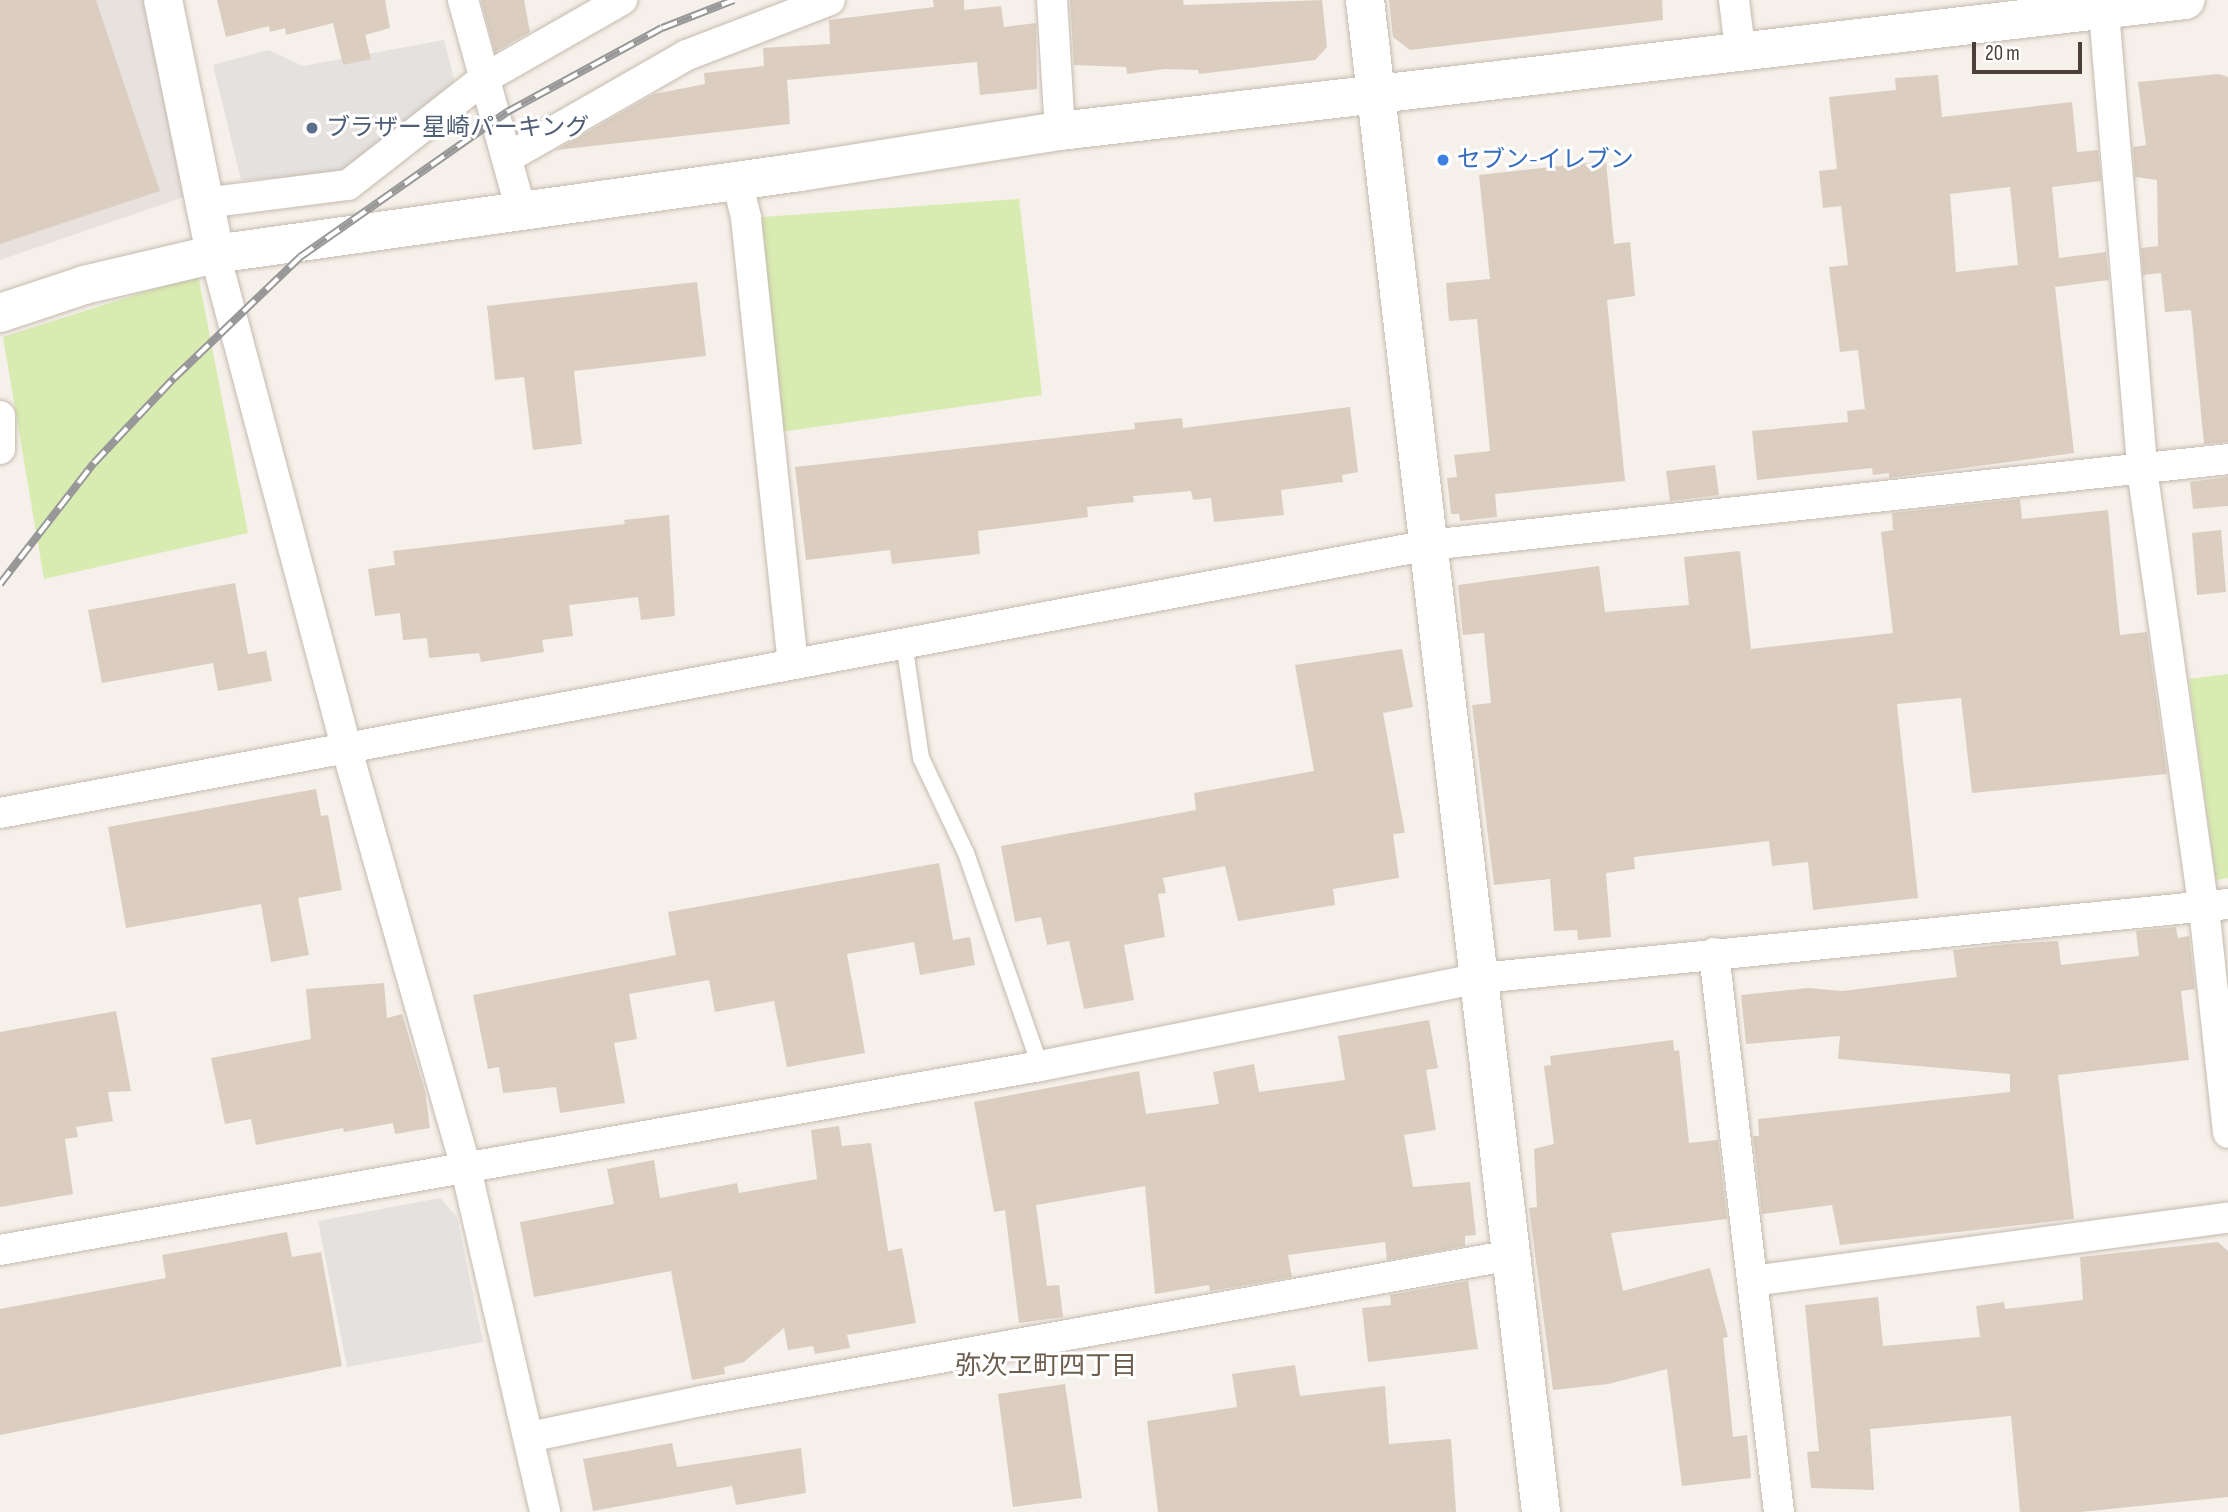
<!DOCTYPE html>
<meta charset="utf-8">
<style>
body{margin:0}
#map{position:relative;width:2228px;height:1512px;overflow:hidden;background:#f5f0e9;font-family:"Sofia Sans Condensed","Noto Sans JP",sans-serif}
div>[style]{position:absolute}
[style*='--x']{left:calc(var(--x)*1px);top:calc(var(--y)*1px);width:calc(var(--w)*1px);rotate:calc(var(--a)*1deg)}
.industrial>*{inset:0;background:#e8e2de}
.green>*{inset:0;background:#d8ebb1}
.parking>*{inset:0;background:#e4e1de}
.building>*{inset:0;background:#dbcec1}
.roads{filter:drop-shadow(0 0 2px #c5baae) drop-shadow(0 0 2px #c5baae)}
.service>*{height:16px;margin:-8px;padding:0 8px;transform-origin:8px;border-radius:8px;background:#fff}
.minor>*{height:30px;margin:-15px;padding:0 15px;transform-origin:15px;border-radius:15px;background:#fff}
.tertiary>*{height:38px;margin:-19px;padding:0 19px;transform-origin:19px;border-radius:19px;background:#fff}
.rail>*{height:8px;margin-top:-4px;transform-origin:0;background:repeating-linear-gradient(90deg,#fff 0 16px,#989898 0 32px);box-sizing:border-box;border-block:2px solid #989898}
.dots>*{width:19px;height:19px;translate:-50% -50%;box-sizing:border-box;border:4px solid #fff;border-radius:50%}
span{translate:-50% -50%;white-space:nowrap;text-align:center;line-height:1.15;-webkit-text-stroke:6px #fff;paint-order:stroke}
.service-label{font-size:24px;color:#4e5e75}
.left{translate:0 -50%;text-align:left}
.shop-label{font-size:24px;color:#366cbe}
.neighbourhood-label{font-size:26px;color:#6d5d4e}
.scale{position:absolute;left:1972px;top:42px;width:110px;height:32px;box-sizing:border-box;border:4px solid #4a4037;border-top:0;padding-left:9px;font-size:21px;line-height:24px;white-space:nowrap;color:#4a4037;-webkit-text-stroke:5px #fff;paint-order:stroke}
</style>
<div id="map">
<div class="industrial">
<div style="clip-path:polygon(0 0,144px 0,186px 180px,184px 197px,0 260px)"></div>
</div>
<div class="green">
<div style="clip-path:polygon(1019px 199px,1042px 395px,780px 432px,746px 218px)"></div>
<div style="clip-path:polygon(198px 275px,248px 533px,44px 579px,3px 337px)"></div>
<div style="clip-path:polygon(2228px 674px,2228px 878px,2216px 880px,2189px 679px)"></div>
</div>
<div class="parking">
<div style="clip-path:polygon(444px 40px,455px 83px,337px 174px,241px 180px,213px 65px,268px 50px,303px 66px)"></div>
<div style="clip-path:polygon(440px 1198px,457px 1217px,483px 1342px,347px 1367px,318px 1221px)"></div>
</div>
<div class="building">
<div style="clip-path:polygon(0 0,96px 0,160px 191px,0 244px)"></div>
<div style="clip-path:polygon(217px 0,385px 0,390px 28px,365px 35px,371px 59px,343px 65px,333px 23px,286px 35px,285px 28px,270px 32px,269px 26px,226px 37px)"></div>
<div style="clip-path:polygon(481px 0,524px 0,530px 32px,495px 52px)"></div>
<div style="clip-path:polygon(933px 0,964px 0,964px 10px,1001px 6px,1004px 27px,1036px 23px,1037px 89px,980px 95px,977px 62px,787px 80px,790px 124px,556px 150px,654px 94px,705px 84px,704px 73px,764px 66px,763px 48px,830px 44px,829px 20px,934px 7px)"></div>
<div style="clip-path:polygon(1070px 0,1183px 0,1184px 5px,1322px 0,1327px 47px,1315px 60px,1199px 74px,1198px 70px,1165px 69px,1127px 74px,1126px 67px,1074px 65px)"></div>
<div style="clip-path:polygon(1389px 0,1662px 0,1663px 20px,1410px 50px,1393px 37px)"></div>
<div style="clip-path:polygon(2219px 74px,2228px 77px,2228px 442px,2204px 444px,2191px 310px,2165px 312px,2161px 273px,2143px 275px,2141px 248px,2158px 246px,2157px 180px,2135px 177px,2133px 147px,2146px 145px,2138px 82px)"></div>
<div style="clip-path:polygon(evenodd,1938px 75px,1942px 117px,2072px 102px,2077px 152px,2098px 150px,2101px 181px,2052px 187px,2059px 258px,2106px 252px,2109px 280px,2055px 287px,2074px 453px,1889px 478px,1889px 473px,1873px 475px,1872px 468px,1757px 480px,1752px 431px,1848px 422px,1847px 411px,1865px 409px,1858px 350px,1840px 352px,1829px 267px,1848px 265px,1841px 206px,1823px 208px,1819px 171px,1837px 169px,1829px 97px,1896px 90px,1895px 78px,1938px 75px,2010px 187px,2018px 265px,1956px 272px,1950px 194px,2010px 187px)"></div>
<div style="clip-path:polygon(1606px 161px,1614px 244px,1630px 242px,1635px 296px,1607px 300px,1625px 481px,1495px 494px,1497px 517px,1460px 521px,1459px 514px,1451px 514px,1447px 478px,1457px 477px,1454px 455px,1490px 451px,1477px 319px,1449px 321px,1446px 283px,1490px 279px,1479px 175px)"></div>
<div style="clip-path:polygon(697px 282px,706px 356px,574px 371px,582px 444px,533px 450px,524px 377px,495px 380px,487px 306px)"></div>
<div style="clip-path:polygon(1350px 407px,1358px 472px,1342px 475px,1343px 482px,1281px 490px,1284px 515px,1214px 522px,1211px 498px,1193px 500px,1191px 491px,1133px 496px,1134px 502px,1087px 507px,1088px 517px,978px 531px,980px 554px,892px 564px,890px 550px,806px 560px,795px 467px,1135px 429px,1134px 423px,1182px 418px,1183px 428px)"></div>
<div style="clip-path:polygon(1715px 465px,1719px 495px,1670px 501px,1666px 471px)"></div>
<div style="clip-path:polygon(2228px 477px,2228px 506px,2193px 509px,2190px 482px)"></div>
<div style="clip-path:polygon(2020px 499px,2022px 519px,2108px 510px,2120px 635px,2147px 632px,2167px 774px,1972px 793px,1961px 698px,1897px 704px,1918px 898px,1813px 910px,1808px 862px,1772px 866px,1769px 841px,1634px 857px,1635px 869px,1606px 873px,1611px 937px,1578px 940px,1577px 930px,1554px 931px,1550px 879px,1494px 885px,1472px 705px,1491px 703px,1484px 633px,1463px 635px,1458px 585px,1599px 566px,1605px 612px,1689px 605px,1684px 557px,1740px 551px,1751px 649px,1893px 633px,1881px 532px,1893px 530px,1892px 513px)"></div>
<div style="clip-path:polygon(669px 515px,675px 616px,641px 620px,638px 597px,569px 605px,573px 636px,542px 640px,544px 652px,481px 662px,479px 653px,429px 658px,427px 638px,403px 640px,400px 613px,375px 616px,368px 569px,395px 565px,393px 551px,625px 524px,624px 520px)"></div>
<div style="clip-path:polygon(2221px 530px,2226px 592px,2197px 595px,2192px 533px)"></div>
<div style="clip-path:polygon(235px 583px,248px 654px,266px 651px,272px 681px,218px 691px,213px 663px,102px 683px,88px 610px)"></div>
<div style="clip-path:polygon(1402px 649px,1413px 707px,1383px 713px,1405px 833px,1393px 834px,1399px 878px,1333px 889px,1335px 905px,1238px 921px,1225px 866px,1163px 878px,1166px 893px,1158px 894px,1165px 937px,1124px 945px,1134px 1000px,1084px 1009px,1069px 941px,1047px 945px,1041px 917px,1015px 922px,1001px 846px,1196px 810px,1194px 793px,1314px 771px,1295px 665px)"></div>
<div style="clip-path:polygon(316px 789px,321px 816px,328px 815px,342px 890px,298px 898px,309px 955px,271px 962px,261px 904px,126px 928px,108px 827px)"></div>
<div style="clip-path:polygon(939px 863px,953px 940px,970px 937px,975px 965px,920px 975px,914px 942px,847px 954px,865px 1053px,787px 1067px,774px 1001px,715px 1012px,709px 980px,629px 994px,637px 1039px,614px 1043px,625px 1103px,560px 1113px,556px 1087px,503px 1093px,499px 1067px,488px 1069px,473px 995px,676px 955px,668px 912px)"></div>
<div style="clip-path:polygon(2176px 927px,2178px 938px,2189px 936px,2195px 989px,2181px 991px,2189px 1060px,2058px 1075px,2074px 1219px,1840px 1245px,1832px 1205px,1762px 1214px,1753px 1136px,1759px 1136px,1758px 1119px,2010px 1092px,2010px 1074px,1838px 1059px,1840px 1036px,1746px 1044px,1741px 995px,1808px 988px,1842px 991px,1957px 977px,1953px 950px,2008px 944px,2058px 941px,2061px 965px,2139px 956px,2136px 931px)"></div>
<div style="clip-path:polygon(384px 983px,387px 1018px,402px 1014px,425px 1091px,430px 1128px,395px 1134px,393px 1123px,344px 1132px,343px 1128px,256px 1145px,251px 1119px,225px 1124px,211px 1058px,311px 1039px,306px 989px)"></div>
<div style="clip-path:polygon(116px 1011px,131px 1091px,108px 1092px,113px 1121px,76px 1127px,78px 1137px,65px 1139px,73px 1194px,0 1207px,0 1032px)"></div>
<div style="clip-path:polygon(1429px 1020px,1438px 1068px,1426px 1070px,1436px 1130px,1404px 1135px,1413px 1187px,1470px 1182px,1476px 1235px,1465px 1236px,1465px 1246px,1387px 1260px,1385px 1242px,1288px 1255px,1292px 1277px,1210px 1291px,1209px 1285px,1155px 1294px,1145px 1186px,1036px 1205px,1047px 1286px,1059px 1285px,1063px 1317px,1019px 1323px,1005px 1210px,994px 1212px,974px 1102px,1139px 1071px,1146px 1114px,1219px 1104px,1213px 1072px,1254px 1064px,1259px 1092px,1345px 1080px,1338px 1036px)"></div>
<div style="clip-path:polygon(1673px 1040px,1674px 1051px,1679px 1050px,1689px 1143px,1718px 1140px,1727px 1219px,1611px 1233px,1623px 1291px,1710px 1268px,1728px 1337px,1723px 1338px,1733px 1437px,1747px 1435px,1751px 1478px,1682px 1486px,1667px 1369px,1608px 1384px,1553px 1390px,1529px 1208px,1537px 1207px,1534px 1149px,1554px 1144px,1544px 1066px,1551px 1065px,1550px 1056px)"></div>
<div style="clip-path:polygon(839px 1126px,842px 1146px,871px 1143px,888px 1251px,902px 1248px,916px 1323px,847px 1335px,850px 1348px,815px 1354px,813px 1346px,788px 1350px,784px 1328px,744px 1362px,724px 1367px,725px 1374px,692px 1380px,671px 1271px,534px 1297px,520px 1222px,614px 1204px,607px 1169px,654px 1160px,660px 1198px,737px 1183px,739px 1193px,817px 1179px,811px 1130px)"></div>
<div style="clip-path:polygon(287px 1232px,292px 1257px,321px 1252px,342px 1366px,0 1435px,0 1309px,166px 1278px,162px 1255px)"></div>
<div style="clip-path:polygon(2218px 1242px,2228px 1251px,2228px 1497px,2080px 1512px,2020px 1512px,2011px 1416px,1870px 1429px,1874px 1490px,1811px 1488px,1807px 1452px,1819px 1451px,1805px 1305px,1878px 1297px,1883px 1346px,1980px 1337px,1976px 1306px,2004px 1302px,2005px 1309px,2083px 1300px,2080px 1257px)"></div>
<div style="clip-path:polygon(1468px 1281px,1478px 1349px,1368px 1362px,1362px 1308px,1391px 1305px,1390px 1295px)"></div>
<div style="clip-path:polygon(1295px 1365px,1300px 1396px,1385px 1386px,1389px 1444px,1451px 1439px,1456px 1512px,1158px 1512px,1147px 1421px,1237px 1407px,1232px 1374px)"></div>
<div style="clip-path:polygon(1065px 1384px,1082px 1498px,1013px 1507px,998px 1394px)"></div>
<div style="clip-path:polygon(672px 1443px,677px 1467px,801px 1448px,806px 1493px,736px 1505px,732px 1486px,593px 1511px,583px 1459px)"></div>
</div>
<div class="roads">
<div class="service">
<div style="--x:904;--y:643;--w:116;--a:81.6"></div>
<div style="--x:921;--y:758;--w:105;--a:64.7"></div>
<div style="--x:966;--y:853;--w:225;--a:70.8"></div>
</div>
<div class="minor">
<div style="--x:463;--y:0;--w:219;--a:74.6"></div>
<div style="--x:1052;--y:0;--w:131;--a:86.5"></div>
<div style="--x:1734;--y:0;--w:49;--a:83"></div>
<div style="--x:2103;--y:0;--w:471;--a:85.2"></div>
<div style="--x:2142;--y:469;--w:443;--a:82"></div>
<div style="--x:2204;--y:908;--w:226;--a:83.9"></div>
<div style="--x:507;--y:158;--w:207;--a:-29.8"></div>
<div style="--x:687;--y:55;--w:153;--a:-21"></div>
<div style="--x:737;--y:181;--w:38;--a:76"></div>
<div style="--x:746;--y:218;--w:448;--a:84"></div>
<div style="--x:205;--y:203;--w:144;--a:-7.2"></div>
<div style="--x:348;--y:185;--w:174;--a:-38"></div>
<div style="--x:485;--y:78;--w:158;--a:-29.7"></div>
<div style="--x:215;--y:254;--w:513;--a:75.1"></div>
<div style="--x:347;--y:750;--w:436;--a:74.1"></div>
<div style="--x:466;--y:1169;--w:352;--a:77"></div>
<div style="--x:0;--y:416;--w:33;--a:90"></div>
<div style="--x:0;--y:813;--w:1454;--a:-10.62"></div>
<div style="--x:1429;--y:545;--w:804;--a:-6.14"></div>
<div style="--x:1714;--y:953;--w:563;--a:83.37"></div>
<div style="--x:0;--y:1250;--w:1056;--a:-10.03"></div>
<div style="--x:1040;--y:1066;--w:450;--a:-11.3"></div>
<div style="--x:1481;--y:978;--w:751;--a:-5.66"></div>
<div style="--x:1753;--y:1281;--w:479;--a:-7.6"></div>
<div style="--x:529;--y:1437;--w:176;--a:-11.8"></div>
<div style="--x:701;--y:1401;--w:824;--a:-10.21"></div>
</div>
<div class="tertiary">
<div style="--x:163;--y:0;--w:259;--a:78.4"></div>
<div style="--x:1365;--y:0;--w:1522;--a:83.36"></div>
<div style="--x:0;--y:313;--w:89;--a:-18.4"></div>
<div style="--x:84;--y:285;--w:135;--a:-13.3"></div>
<div style="--x:215;--y:254;--w:591;--a:-7.98"></div>
<div style="--x:800;--y:172;--w:263;--a:-9"></div>
<div style="--x:1060;--y:131;--w:1133;--a:-6.64"></div>
</div>
</div>
<div class="rail">
<div style="--x:0;--y:584;--w:153;--a:-52.2"></div>
<div style="--x:94;--y:463;--w:117;--a:-46.7"></div>
<div style="--x:174;--y:378;--w:175;--a:-43.8"></div>
<div style="--x:300;--y:257;--w:253;--a:-35"></div>
<div style="--x:507;--y:112;--w:176;--a:-28.5"></div>
<div style="--x:662;--y:28;--w:77;--a:-21.3"></div>
</div>
<div class="dots">
<div style="left:312px;top:128px;background:#5c6f8a"></div>
<div style="left:1443px;top:160px;background:#3f7fe0"></div>
</div>
<div class="service-label">
<span class="left" style="left:326px;top:128px">ブラザー星崎パーキング</span>
</div>
<div class="shop-label">
<span class="left" style="left:1457px;top:160px">セブン-イレブン</span>
</div>
<div class="neighbourhood-label">
<span style="left:1046px;top:1367px">弥次ヱ町四丁目</span>
</div>
<div class="scale">20 m</div>
</div>
